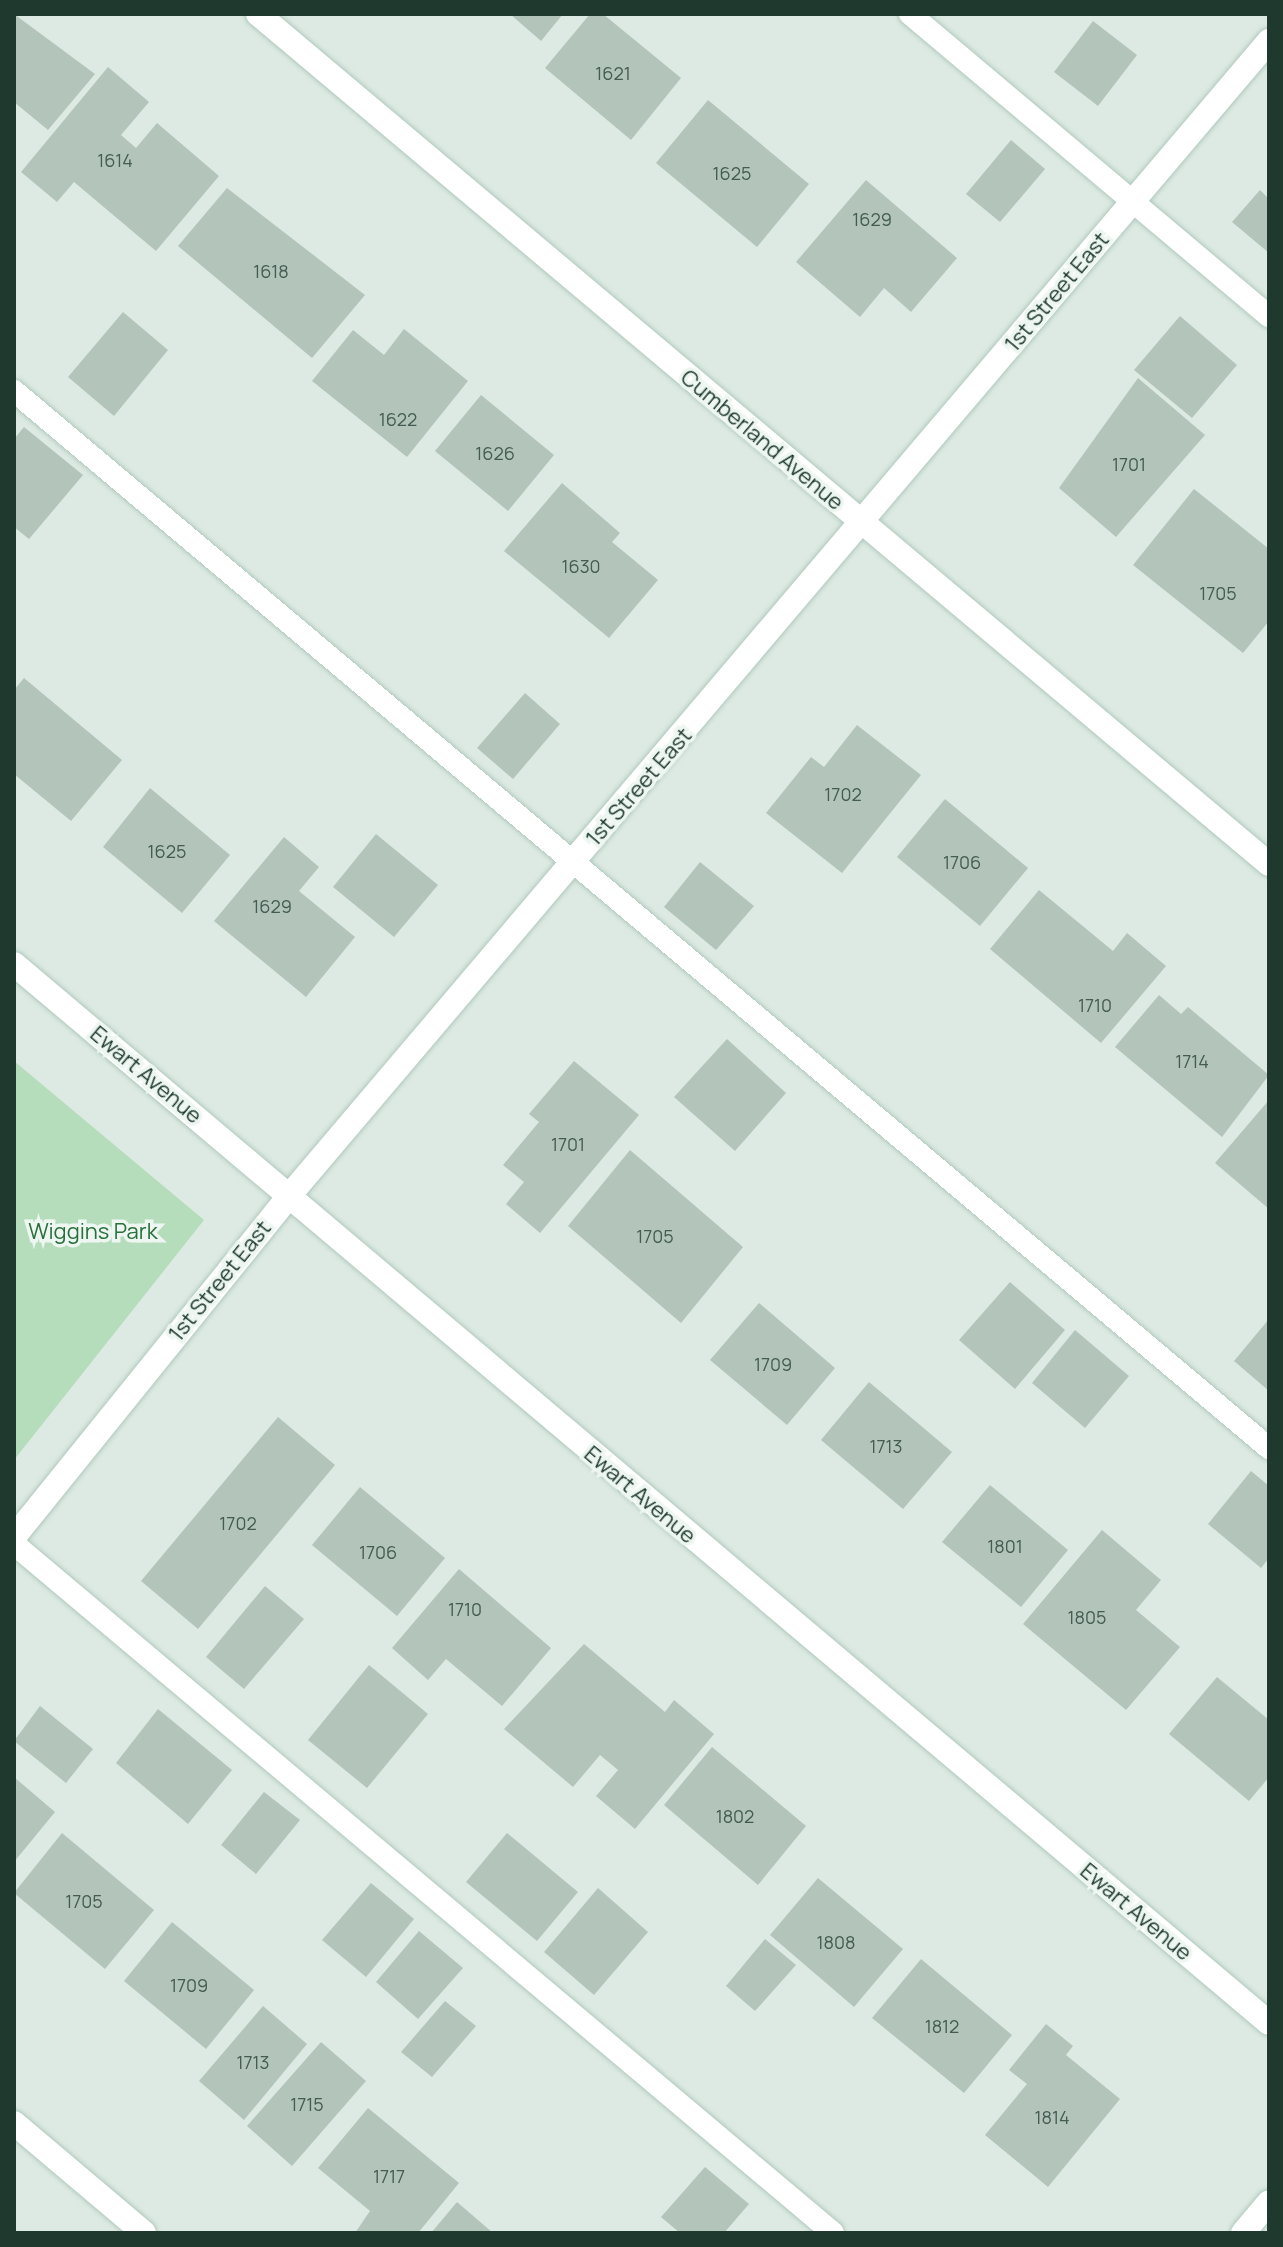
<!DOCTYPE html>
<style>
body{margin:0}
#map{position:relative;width:1283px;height:2247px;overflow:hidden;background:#ddeae3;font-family:Manrope,sans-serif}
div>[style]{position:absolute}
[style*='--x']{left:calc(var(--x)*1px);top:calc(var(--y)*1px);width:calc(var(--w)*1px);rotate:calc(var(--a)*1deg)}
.green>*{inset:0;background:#b5dcbb}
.building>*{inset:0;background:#b3c4bb}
.roads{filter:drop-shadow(0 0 2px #b0c9bd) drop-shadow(0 0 2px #b0c9bd)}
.service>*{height:22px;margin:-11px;padding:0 11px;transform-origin:11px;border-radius:11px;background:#fff}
.minor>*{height:24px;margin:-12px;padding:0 12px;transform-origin:12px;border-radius:12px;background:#fff}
.tertiary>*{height:24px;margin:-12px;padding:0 12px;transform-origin:12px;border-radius:12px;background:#fff}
.secondary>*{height:24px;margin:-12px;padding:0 12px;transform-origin:12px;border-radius:12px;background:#fff}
span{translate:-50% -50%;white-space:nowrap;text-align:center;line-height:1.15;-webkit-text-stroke:7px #edf6f1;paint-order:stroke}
.number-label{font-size:18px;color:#445c52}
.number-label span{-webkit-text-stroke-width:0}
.street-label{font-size:22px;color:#1f392f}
.park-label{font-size:22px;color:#29703c}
.frame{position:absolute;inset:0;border:16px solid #1f392f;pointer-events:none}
</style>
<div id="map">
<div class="green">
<div style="clip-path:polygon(14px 1061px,204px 1220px,14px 1460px)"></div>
</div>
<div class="building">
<div style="clip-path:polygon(14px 14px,95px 74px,48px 130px,14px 102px)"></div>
<div style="clip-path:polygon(510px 14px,563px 14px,541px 41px)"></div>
<div style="clip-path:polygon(590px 14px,603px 14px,681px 78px,631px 140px,545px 68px)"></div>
<div style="clip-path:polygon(1093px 21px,1137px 55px,1098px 106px,1054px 72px)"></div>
<div style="clip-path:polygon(108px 67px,149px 102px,121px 135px,136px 148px,157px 123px,219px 176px,156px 251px,74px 182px,57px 202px,21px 172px)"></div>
<div style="clip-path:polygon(708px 100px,809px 184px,757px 247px,656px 163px)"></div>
<div style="clip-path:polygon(1011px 140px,1045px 169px,1000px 222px,966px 194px)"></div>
<div style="clip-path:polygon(866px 180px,957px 258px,911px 312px,884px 288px,860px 317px,796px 262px)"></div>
<div style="clip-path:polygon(227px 188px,365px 295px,312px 358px,178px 246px)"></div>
<div style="clip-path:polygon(1260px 190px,1269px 199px,1269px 253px,1232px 222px)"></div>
<div style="clip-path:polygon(123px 312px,168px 350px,114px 416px,68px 377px)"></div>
<div style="clip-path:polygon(1180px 316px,1237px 365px,1192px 418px,1134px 370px)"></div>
<div style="clip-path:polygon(404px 329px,468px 381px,407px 457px,312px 381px,353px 330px,384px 355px)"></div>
<div style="clip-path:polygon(1138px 378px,1205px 435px,1116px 537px,1059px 488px)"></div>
<div style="clip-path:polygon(481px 395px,554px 455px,508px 511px,435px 451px)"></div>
<div style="clip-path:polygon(24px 427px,83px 475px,29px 539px,14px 527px,14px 439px)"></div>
<div style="clip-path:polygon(562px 483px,620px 533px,612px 542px,658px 580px,609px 638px,504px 551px)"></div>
<div style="clip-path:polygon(1194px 489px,1269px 549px,1269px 621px,1243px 653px,1133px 565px)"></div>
<div style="clip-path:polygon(24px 678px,122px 760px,71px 821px,14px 774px,14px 690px)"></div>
<div style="clip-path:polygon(525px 693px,560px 724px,513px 779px,477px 748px)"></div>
<div style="clip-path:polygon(857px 725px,921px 775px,842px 873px,766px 813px,811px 757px,824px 767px)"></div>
<div style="clip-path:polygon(150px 788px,230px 855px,182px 913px,103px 847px)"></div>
<div style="clip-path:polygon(945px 799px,1028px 868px,980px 926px,897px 857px)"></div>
<div style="clip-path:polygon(376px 834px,438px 885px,394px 937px,333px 887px)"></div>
<div style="clip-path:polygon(284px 837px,319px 867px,299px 891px,355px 937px,306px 997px,214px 921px)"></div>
<div style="clip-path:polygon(700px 862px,754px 906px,716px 950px,664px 907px)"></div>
<div style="clip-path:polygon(1039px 890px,1113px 951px,1127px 933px,1166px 966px,1101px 1043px,990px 949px)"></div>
<div style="clip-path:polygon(1159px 995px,1181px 1014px,1188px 1007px,1269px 1075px,1222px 1137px,1115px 1047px)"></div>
<div style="clip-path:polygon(727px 1039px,786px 1093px,735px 1151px,674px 1097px)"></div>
<div style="clip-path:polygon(574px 1061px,639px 1115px,540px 1233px,506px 1204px,524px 1182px,503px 1165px,539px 1122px,529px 1114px)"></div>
<div style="clip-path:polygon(1269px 1100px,1269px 1209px,1215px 1163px)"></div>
<div style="clip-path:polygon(630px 1150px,743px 1247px,681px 1323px,568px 1226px)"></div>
<div style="clip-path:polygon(1010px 1282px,1065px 1330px,1015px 1389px,959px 1340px)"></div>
<div style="clip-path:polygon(759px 1303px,835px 1368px,787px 1425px,710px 1360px)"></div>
<div style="clip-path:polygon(1269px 1319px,1269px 1391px,1234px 1361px)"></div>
<div style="clip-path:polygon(1075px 1330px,1129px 1376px,1085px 1428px,1032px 1383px)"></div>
<div style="clip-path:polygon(869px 1382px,952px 1452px,903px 1509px,821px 1440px)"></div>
<div style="clip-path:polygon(278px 1417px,335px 1465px,198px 1629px,141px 1581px)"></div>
<div style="clip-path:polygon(1251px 1471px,1269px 1486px,1269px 1558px,1261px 1568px,1208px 1524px)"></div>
<div style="clip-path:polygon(990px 1485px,1068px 1550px,1021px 1607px,942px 1542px)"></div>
<div style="clip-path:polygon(360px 1487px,445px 1558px,397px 1616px,312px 1545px)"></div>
<div style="clip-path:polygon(1102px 1530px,1161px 1580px,1136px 1610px,1180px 1647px,1126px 1710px,1023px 1624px)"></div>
<div style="clip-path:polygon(459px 1569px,551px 1648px,502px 1706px,446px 1659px,428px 1680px,392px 1648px)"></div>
<div style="clip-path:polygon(265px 1586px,304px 1619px,244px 1689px,206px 1657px)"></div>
<div style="clip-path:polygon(584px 1644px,665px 1712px,674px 1700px,714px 1734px,635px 1829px,596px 1796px,618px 1770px,600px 1755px,573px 1787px,504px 1729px)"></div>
<div style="clip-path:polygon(369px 1665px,428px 1714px,367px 1788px,308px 1740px)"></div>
<div style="clip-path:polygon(1217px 1677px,1269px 1720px,1269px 1777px,1249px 1801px,1169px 1734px)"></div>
<div style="clip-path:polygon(40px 1706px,93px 1749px,66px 1783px,14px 1741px)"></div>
<div style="clip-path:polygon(158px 1709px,232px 1770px,188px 1824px,116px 1763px)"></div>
<div style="clip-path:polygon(712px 1747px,806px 1826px,758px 1885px,664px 1805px)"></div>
<div style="clip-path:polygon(14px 1777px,55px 1812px,14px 1862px)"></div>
<div style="clip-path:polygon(264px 1792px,300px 1820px,256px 1874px,221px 1845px)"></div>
<div style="clip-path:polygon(62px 1833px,154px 1910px,105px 1969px,14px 1893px)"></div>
<div style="clip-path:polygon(507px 1833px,578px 1892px,537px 1941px,466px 1882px)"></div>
<div style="clip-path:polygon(818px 1878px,903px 1949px,854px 2007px,770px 1935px)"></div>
<div style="clip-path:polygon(371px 1883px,414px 1919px,366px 1977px,322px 1940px)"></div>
<div style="clip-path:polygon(598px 1888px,648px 1932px,594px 1995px,544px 1952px)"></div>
<div style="clip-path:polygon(172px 1922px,254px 1990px,206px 2049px,124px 1981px)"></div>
<div style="clip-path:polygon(419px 1931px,463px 1968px,418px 2019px,376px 1982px)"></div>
<div style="clip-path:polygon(765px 1939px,796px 1965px,755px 2011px,726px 1986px)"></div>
<div style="clip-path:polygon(921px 1959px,1012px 2035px,964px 2093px,872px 2018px)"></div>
<div style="clip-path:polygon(445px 2001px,476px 2026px,432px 2077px,401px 2052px)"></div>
<div style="clip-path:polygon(263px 2006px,307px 2044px,244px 2120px,199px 2081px)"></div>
<div style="clip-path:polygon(1046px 2024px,1073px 2046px,1066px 2055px,1120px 2099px,1048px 2187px,985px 2135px,1027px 2084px,1009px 2070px)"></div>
<div style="clip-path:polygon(321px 2042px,366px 2081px,292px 2166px,247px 2126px)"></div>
<div style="clip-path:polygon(368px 2108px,459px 2183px,418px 2233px,355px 2233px,370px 2211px,318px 2168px)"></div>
<div style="clip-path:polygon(705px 2167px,749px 2204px,724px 2233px,680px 2233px,661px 2217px)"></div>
<div style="clip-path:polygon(457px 2202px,493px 2233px,431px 2233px)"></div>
</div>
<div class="roads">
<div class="service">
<div style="--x:910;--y:14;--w:469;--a:40.1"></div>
<div style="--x:14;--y:391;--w:1641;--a:40.11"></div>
<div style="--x:14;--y:1544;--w:1070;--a:40.07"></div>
</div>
<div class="minor">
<div style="--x:14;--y:964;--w:1642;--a:40.16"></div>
<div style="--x:14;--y:1537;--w:438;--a:-51.1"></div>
<div style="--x:289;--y:1196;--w:1515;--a:-49.69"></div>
</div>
<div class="tertiary">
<div style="--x:14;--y:2123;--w:170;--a:40.2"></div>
</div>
<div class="secondary">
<div style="--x:258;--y:14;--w:1321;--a:40.06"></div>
<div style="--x:1243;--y:2233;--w:40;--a:-50"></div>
</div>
</div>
<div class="number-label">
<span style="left:613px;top:73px">1621</span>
<span style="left:115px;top:160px">1614</span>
<span style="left:732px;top:173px">1625</span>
<span style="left:872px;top:219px">1629</span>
<span style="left:271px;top:271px">1618</span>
<span style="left:398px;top:419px">1622</span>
<span style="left:495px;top:453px">1626</span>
<span style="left:1129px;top:464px">1701</span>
<span style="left:581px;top:566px">1630</span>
<span style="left:1218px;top:593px">1705</span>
<span style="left:843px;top:794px">1702</span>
<span style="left:167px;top:851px">1625</span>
<span style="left:962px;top:862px">1706</span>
<span style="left:272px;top:906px">1629</span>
<span style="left:1095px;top:1005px">1710</span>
<span style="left:1192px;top:1061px">1714</span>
<span style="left:568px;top:1144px">1701</span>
<span style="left:655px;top:1236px">1705</span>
<span style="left:773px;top:1364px">1709</span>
<span style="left:886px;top:1446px">1713</span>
<span style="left:238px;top:1523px">1702</span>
<span style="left:1005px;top:1546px">1801</span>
<span style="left:378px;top:1552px">1706</span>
<span style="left:465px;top:1609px">1710</span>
<span style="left:1087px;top:1617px">1805</span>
<span style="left:735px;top:1816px">1802</span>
<span style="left:84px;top:1901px">1705</span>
<span style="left:836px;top:1942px">1808</span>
<span style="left:189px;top:1985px">1709</span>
<span style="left:942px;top:2026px">1812</span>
<span style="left:253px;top:2062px">1713</span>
<span style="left:307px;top:2104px">1715</span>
<span style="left:1052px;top:2117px">1814</span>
<span style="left:389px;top:2176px">1717</span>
</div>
<div class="street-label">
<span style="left:1057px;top:292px;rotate:-50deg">1st Street East</span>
<span style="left:762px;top:440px;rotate:40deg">Cumberland Avenue</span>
<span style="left:639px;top:787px;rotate:-49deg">1st Street East</span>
<span style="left:146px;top:1075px;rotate:40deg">Ewart Avenue</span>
<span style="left:220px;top:1281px;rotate:-51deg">1st Street East</span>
<span style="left:640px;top:1495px;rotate:40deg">Ewart Avenue</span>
<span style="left:1136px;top:1912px;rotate:40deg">Ewart Avenue</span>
</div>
<div class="park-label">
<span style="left:93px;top:1232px">Wiggins Park</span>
</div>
<div class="frame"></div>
</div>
